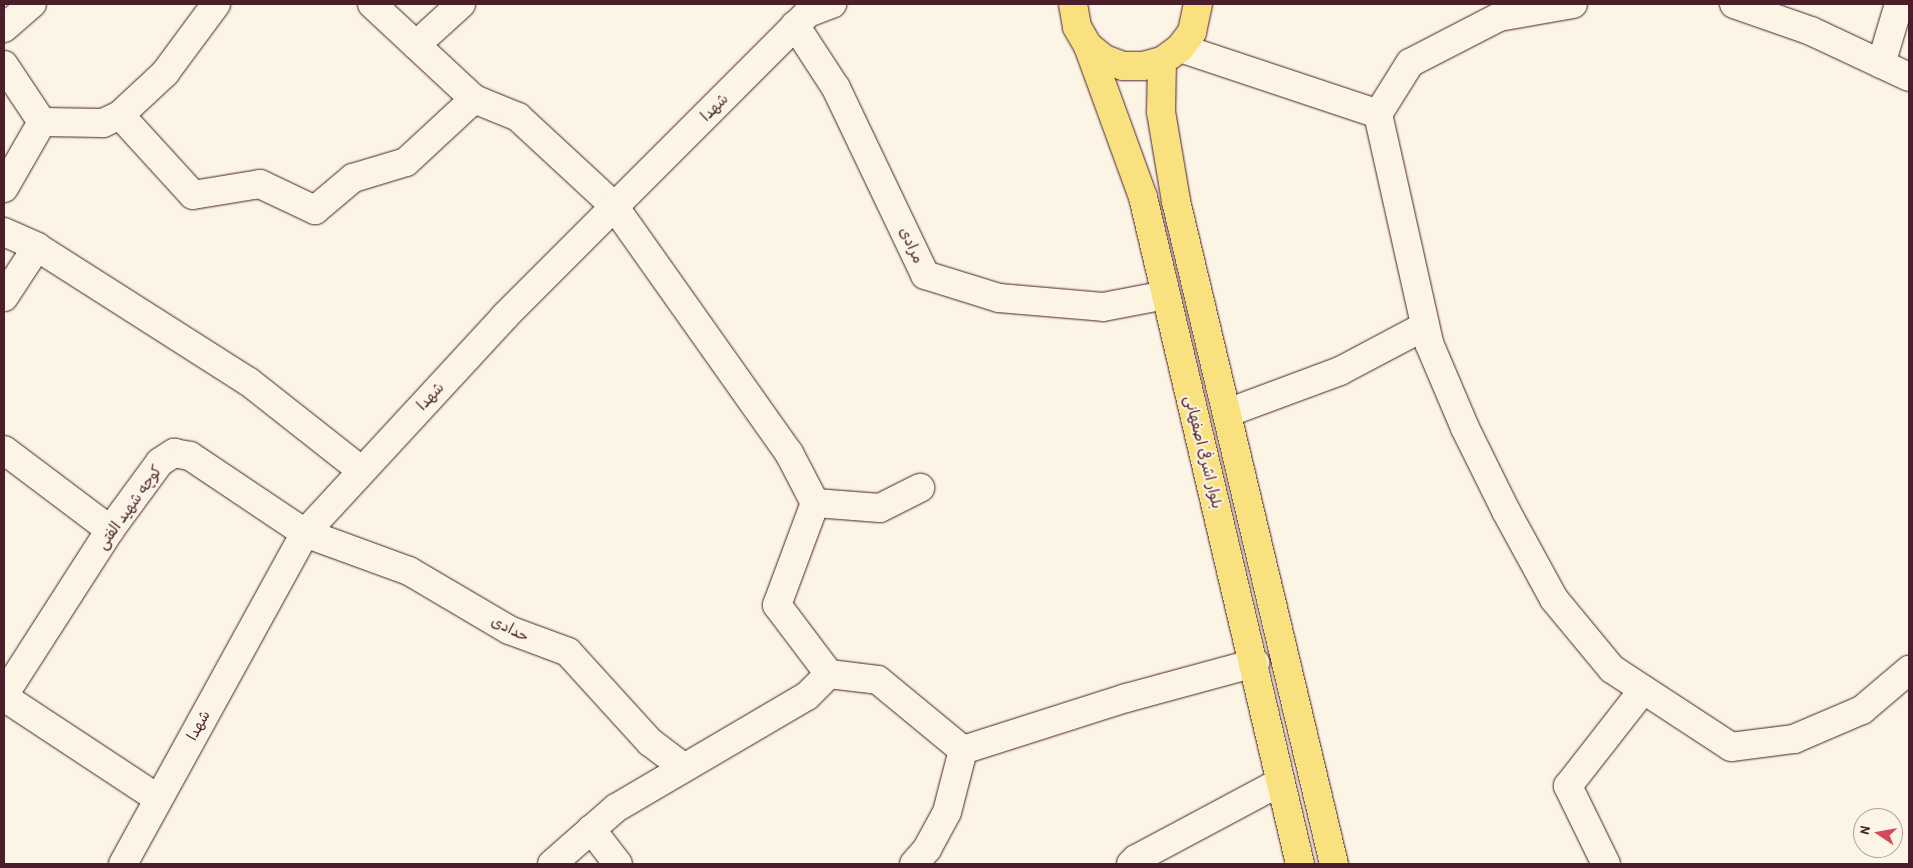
<!DOCTYPE html>
<meta charset="utf-8">
<style>
body{margin:0}
#map{position:relative;width:1913px;height:868px;overflow:hidden;background:#fcf5e5;font-family:"Patrick Hand","Playpen Sans Arabic",sans-serif}
div>[style]{position:absolute}
[style*='--x']{left:calc(var(--x)*1px);top:calc(var(--y)*1px);width:calc(var(--w)*1px);rotate:calc(var(--a)*1deg)}
.roads{filter:drop-shadow(0 0 1px #4a1f2b) drop-shadow(0 0 1px #4a1f2b)}
.minor>*{height:28px;margin:-14px;padding:0 14px;transform-origin:14px;border-radius:14px;background:#fcf5e5}
.major>*{height:28px;margin:-14px;padding:0 14px;transform-origin:14px;border-radius:14px;background:#fae180}
span{translate:-50% -50%;white-space:nowrap;text-align:center;line-height:1.15;-webkit-text-stroke:4px #fcf5e5;paint-order:stroke}
.street-label{font-size:15px;color:#4a1f2b}
.frame{position:absolute;inset:0;border:5px solid #4a1f2b;pointer-events:none}
.north{position:absolute;left:1853px;top:808px;width:50px;height:50px;box-sizing:border-box;background:#fcf5e5;border:1px solid #b59f9b;border-radius:50%;rotate:282deg;font-size:14px;font-weight:700;line-height:20px;text-align:center;color:#4a1f2b}
.north::after{content:'';display:block;margin:auto;width:18px;height:22px;background:#d1495b;clip-path:polygon(50% 0,100% 100%,50% 72%,0 100%)}
</style>
<div id="map">
<div class="roads">
<div class="minor">
<div style="--x:372;--y:4;--w:139;--a:43"></div>
<div style="--x:474;--y:99;--w:48;--a:22.2"></div>
<div style="--x:518;--y:117;--w:131;--a:42.8"></div>
<div style="--x:614;--y:206;--w:303;--a:54.7"></div>
<div style="--x:789;--y:453;--w:56;--a:62.5"></div>
<div style="--x:815;--y:503;--w:109;--a:110.4"></div>
<div style="--x:777;--y:605;--w:86;--a:53"></div>
<div style="--x:1573;--y:4;--w:75;--a:170"></div>
<div style="--x:1499;--y:17;--w:100;--a:152.7"></div>
<div style="--x:1410;--y:63;--w:60;--a:122.1"></div>
<div style="--x:1378;--y:114;--w:235;--a:77.4"></div>
<div style="--x:1429;--y:343;--w:92;--a:67"></div>
<div style="--x:1465;--y:428;--w:93;--a:63.7"></div>
<div style="--x:1506;--y:511;--w:100;--a:61.4"></div>
<div style="--x:1554;--y:599;--w:91;--a:50.4"></div>
<div style="--x:1612;--y:669;--w:142;--a:33.2"></div>
<div style="--x:1731;--y:747;--w:64;--a:-7.2"></div>
<div style="--x:1794;--y:739;--w:74;--a:-23.1"></div>
<div style="--x:1862;--y:710;--w:62;--a:-40.4"></div>
<div style="--x:1734;--y:4;--w:82;--a:19.3"></div>
<div style="--x:1811;--y:31;--w:108;--a:25.1"></div>
<div style="--x:795;--y:25;--w:75;--a:56.9"></div>
<div style="--x:836;--y:88;--w:207;--a:64.5"></div>
<div style="--x:925;--y:275;--w:77;--a:17.3"></div>
<div style="--x:999;--y:298;--w:104;--a:4.9"></div>
<div style="--x:1103;--y:307;--w:64;--a:-10.8"></div>
<div style="--x:4;--y:28;--w:37;--a:-41"></div>
<div style="--x:416;--y:45;--w:61;--a:-42.3"></div>
<div style="--x:1180;--y:48;--w:209;--a:18.4"></div>
<div style="--x:1881;--y:64;--w:63;--a:-73.3"></div>
<div style="--x:4;--y:65;--w:69;--a:56.3"></div>
<div style="--x:120;--y:115;--w:108;--a:47.6"></div>
<div style="--x:193;--y:195;--w:68;--a:-9.3"></div>
<div style="--x:260;--y:184;--w:61;--a:25.3"></div>
<div style="--x:315;--y:210;--w:50;--a:-40.1"></div>
<div style="--x:353;--y:178;--w:55;--a:-16.8"></div>
<div style="--x:406;--y:162;--w:93;--a:-42.8"></div>
<div style="--x:4;--y:188;--w:76;--a:-60.1"></div>
<div style="--x:42;--y:122;--w:61;--a:0.9"></div>
<div style="--x:103;--y:123;--w:19;--a:-25"></div>
<div style="--x:120;--y:115;--w:62;--a:-43"></div>
<div style="--x:165;--y:73;--w:86;--a:-53.5"></div>
<div style="--x:4;--y:232;--w:36;--a:24"></div>
<div style="--x:4;--y:297;--w:60;--a:-56.6"></div>
<div style="--x:37;--y:247;--w:251;--a:32.5"></div>
<div style="--x:249;--y:382;--w:142;--a:38.2"></div>
<div style="--x:1227;--y:413;--w:121;--a:-20.4"></div>
<div style="--x:1340;--y:371;--w:96;--a:-27.9"></div>
<div style="--x:4;--y:450;--w:133;--a:37"></div>
<div style="--x:815;--y:503;--w:65;--a:4.4"></div>
<div style="--x:880;--y:508;--w:45;--a:-26.6"></div>
<div style="--x:4;--y:695;--w:196;--a:-57.3"></div>
<div style="--x:110;--y:530;--w:84;--a:-53.7"></div>
<div style="--x:160;--y:462;--w:17;--a:-33"></div>
<div style="--x:174;--y:453;--w:16;--a:11"></div>
<div style="--x:190;--y:456;--w:138;--a:33.8"></div>
<div style="--x:305;--y:533;--w:111;--a:20.1"></div>
<div style="--x:409;--y:571;--w:116;--a:30.5"></div>
<div style="--x:509;--y:630;--w:63;--a:20.4"></div>
<div style="--x:568;--y:652;--w:122;--a:47.7"></div>
<div style="--x:650;--y:742;--w:41;--a:37.1"></div>
<div style="--x:4;--y:697;--w:183;--a:33.4"></div>
<div style="--x:591;--y:829;--w:44;--a:52.4"></div>
<div style="--x:123;--y:864;--w:378;--a:-61.2"></div>
<div style="--x:305;--y:533;--w:294;--a:-47.3"></div>
<div style="--x:504;--y:317;--w:430;--a:-45"></div>
<div style="--x:808;--y:13;--w:26;--a:-21"></div>
<div style="--x:552;--y:864;--w:85;--a:-41.2"></div>
<div style="--x:616;--y:808;--w:221;--a:-30.4"></div>
<div style="--x:807;--y:696;--w:31;--a:-45"></div>
<div style="--x:829;--y:674;--w:49;--a:7"></div>
<div style="--x:878;--y:680;--w:110;--a:39.5"></div>
<div style="--x:963;--y:750;--w:171;--a:-17.7"></div>
<div style="--x:1126;--y:698;--w:134;--a:-15.2"></div>
<div style="--x:914;--y:864;--w:20;--a:-49"></div>
<div style="--x:927;--y:849;--w:42;--a:-61.6"></div>
<div style="--x:947;--y:812;--w:64;--a:-75.5"></div>
<div style="--x:1131;--y:864;--w:7;--a:-45"></div>
<div style="--x:1136;--y:859;--w:163;--a:-28.1"></div>
<div style="--x:1606;--y:864;--w:87;--a:-116"></div>
<div style="--x:1568;--y:786;--w:122;--a:-52"></div>
</div>
<div class="major">
<div style="--x:1073;--y:4;--w:23;--a:80"></div>
<div style="--x:1077;--y:27;--w:22;--a:60"></div>
<div style="--x:1088;--y:46;--w:21;--a:39"></div>
<div style="--x:1104;--y:59;--w:20;--a:20"></div>
<div style="--x:1123;--y:66;--w:20;--a:0"></div>
<div style="--x:1143;--y:66;--w:20;--a:-15"></div>
<div style="--x:1162;--y:61;--w:22;--a:-36"></div>
<div style="--x:1180;--y:48;--w:20;--a:-53"></div>
<div style="--x:1192;--y:32;--w:29;--a:-78"></div>
<div style="--x:1088;--y:46;--w:161;--a:70"></div>
<div style="--x:1143;--y:197;--w:685;--a:76.75"></div>
<div style="--x:1162;--y:61;--w:51;--a:91.1"></div>
<div style="--x:1161;--y:112;--w:90;--a:80.4"></div>
<div style="--x:1176;--y:201;--w:682;--a:76.6"></div>
</div>
</div>
<div class="street-label">
<span style="left:714px;top:107px;rotate:-45deg">شهدا</span>
<span style="left:912px;top:245px;rotate:66deg">مرادی</span>
<span style="left:430px;top:396px;rotate:-47deg">شهدا</span>
<span style="left:1204px;top:452px;rotate:76deg">بلوار اشرفی اصفهانی</span>
<span style="left:129px;top:507px;rotate:-54deg">کوچه شهید الفتی</span>
<span style="left:510px;top:628px;rotate:26deg">حدادی</span>
<span style="left:198px;top:725px;rotate:-61deg">شهدا</span>
</div>
<div class="frame"></div>
<div class="north">N</div>
</div>
